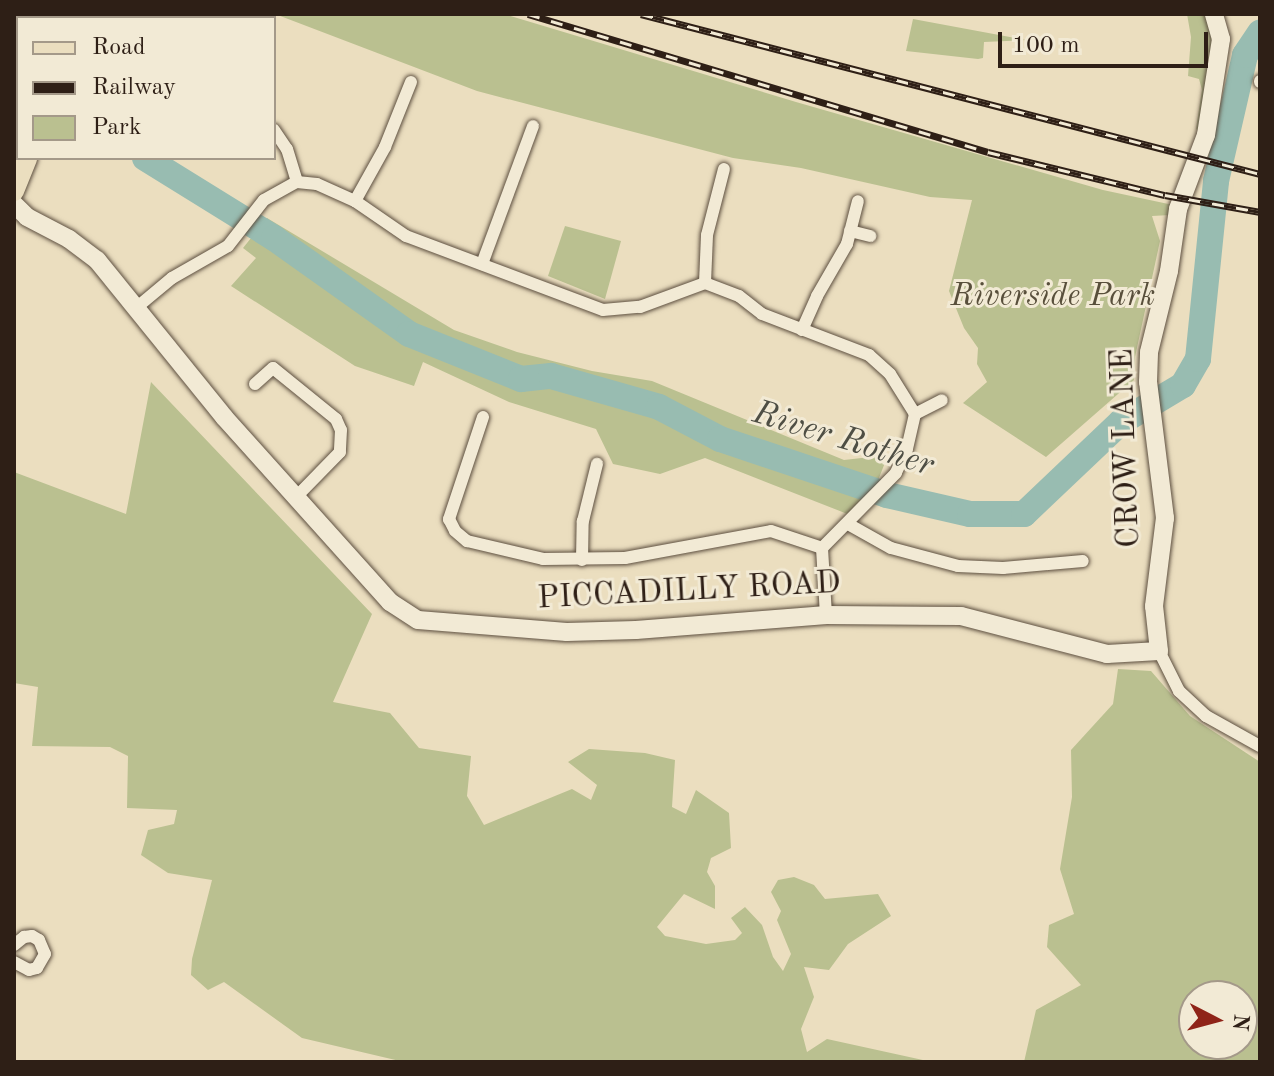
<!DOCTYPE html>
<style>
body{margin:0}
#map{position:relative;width:1274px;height:1076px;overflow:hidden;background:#ebdebf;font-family:"Old Standard TT",serif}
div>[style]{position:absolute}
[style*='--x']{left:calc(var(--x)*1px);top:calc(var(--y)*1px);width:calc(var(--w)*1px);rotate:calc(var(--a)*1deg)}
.green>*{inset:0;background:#bac090}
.river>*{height:26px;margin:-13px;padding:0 13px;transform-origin:13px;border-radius:13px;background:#98bcb1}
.roads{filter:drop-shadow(0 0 2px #5d4f40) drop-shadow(0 0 2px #5d4f40)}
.street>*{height:12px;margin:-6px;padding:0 6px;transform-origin:6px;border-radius:6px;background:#f2ead5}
.secondary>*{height:18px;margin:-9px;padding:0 9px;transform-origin:9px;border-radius:9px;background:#f2ead5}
.primary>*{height:20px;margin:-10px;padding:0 10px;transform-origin:10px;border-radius:10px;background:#ebdebf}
.rail>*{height:7px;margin-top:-3.5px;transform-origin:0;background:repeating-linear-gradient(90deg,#f2ead5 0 12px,#2e1f16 0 24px);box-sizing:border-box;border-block:2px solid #2e1f16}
span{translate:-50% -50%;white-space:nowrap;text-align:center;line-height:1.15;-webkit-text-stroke:6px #f2ead5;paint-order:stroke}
.park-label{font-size:32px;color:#584f3b;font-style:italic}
.street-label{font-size:32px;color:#2e1f16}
.water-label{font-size:34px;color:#4e4e44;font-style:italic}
.frame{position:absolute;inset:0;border:16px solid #2e1f16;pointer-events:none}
.legend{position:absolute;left:16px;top:16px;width:260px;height:144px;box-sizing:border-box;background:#f2ead5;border:2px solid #a49989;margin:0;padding:10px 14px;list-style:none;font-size:24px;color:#2e1f16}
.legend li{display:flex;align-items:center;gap:16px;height:40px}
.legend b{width:40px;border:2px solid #a49989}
.north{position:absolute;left:1178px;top:980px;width:80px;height:80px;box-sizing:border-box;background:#f2ead5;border:2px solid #a49989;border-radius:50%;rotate:96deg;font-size:22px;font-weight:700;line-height:32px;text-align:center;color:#2e1f16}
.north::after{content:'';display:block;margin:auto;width:28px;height:36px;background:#8f2418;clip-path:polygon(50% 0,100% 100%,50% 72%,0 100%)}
.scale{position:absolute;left:998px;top:32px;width:210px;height:36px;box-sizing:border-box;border:4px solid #2e1f16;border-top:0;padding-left:10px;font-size:24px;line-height:28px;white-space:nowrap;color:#2e1f16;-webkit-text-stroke:6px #f2ead5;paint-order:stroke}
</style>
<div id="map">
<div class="green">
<div style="clip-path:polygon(275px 14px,504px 14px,796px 102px,1103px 190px,1173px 205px,1170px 215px,1152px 216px,1160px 241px,1135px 357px,1134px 380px,1046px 457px,963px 403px,987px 382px,977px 364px,978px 348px,964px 328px,949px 291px,972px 200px,930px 197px,801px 168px,733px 158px,477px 91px)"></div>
<div style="clip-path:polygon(1187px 14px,1208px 14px,1211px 26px,1212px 50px,1199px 131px,1196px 129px,1202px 90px,1199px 79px,1188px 76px,1191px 37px)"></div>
<div style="clip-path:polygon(913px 19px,1026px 40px,984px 42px,983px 58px,978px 59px,906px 51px)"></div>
<div style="clip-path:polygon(267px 218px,454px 330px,517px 352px,592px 371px,652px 381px,844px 460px,888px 455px,877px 483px,850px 515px,705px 458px,660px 474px,613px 464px,596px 429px,509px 402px,423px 362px,414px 386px,355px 366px,231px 286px,256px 258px,243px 248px)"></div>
<div style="clip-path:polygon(565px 226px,621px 241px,605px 299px,548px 276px)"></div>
<div style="clip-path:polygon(151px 382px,372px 614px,333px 702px,390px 713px,419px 748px,471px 756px,467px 796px,484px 825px,572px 789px,591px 800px,597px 785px,568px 762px,589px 749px,645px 753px,675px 760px,672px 807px,686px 814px,696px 790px,729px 813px,731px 848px,711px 858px,707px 872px,715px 886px,715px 909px,684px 894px,657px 927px,665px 936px,706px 944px,735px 940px,742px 933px,731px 918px,745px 907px,762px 925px,773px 957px,783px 971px,791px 954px,777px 920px,781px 911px,771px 892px,778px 880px,794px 877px,814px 885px,825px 899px,878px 894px,891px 916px,848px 944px,829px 970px,804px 967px,814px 997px,801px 1029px,807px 1052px,827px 1039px,932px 1062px,404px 1062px,302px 1038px,224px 982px,208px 990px,191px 975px,192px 959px,212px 880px,168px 873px,141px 855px,148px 830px,174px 824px,177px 810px,127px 808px,128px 756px,110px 747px,32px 746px,38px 687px,14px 683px,14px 472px,126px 514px)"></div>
<div style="clip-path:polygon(evenodd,1118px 669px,1151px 671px,1190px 716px,1260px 762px,1260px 1062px,1024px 1062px,1036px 1010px,1081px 985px,1047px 947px,1049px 925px,1074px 914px,1060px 869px,1072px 797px,1071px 750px,1113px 704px,1118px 669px,1194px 996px,1242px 996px,1242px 1044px,1194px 1044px,1194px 996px)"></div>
</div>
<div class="river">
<div style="--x:14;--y:104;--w:4;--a:0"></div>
<div style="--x:145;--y:158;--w:152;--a:31.8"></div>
<div style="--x:274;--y:238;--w:166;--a:35.4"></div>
<div style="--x:409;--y:334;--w:121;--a:21.9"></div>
<div style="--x:521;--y:379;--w:30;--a:-6"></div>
<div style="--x:551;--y:376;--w:112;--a:16"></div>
<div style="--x:659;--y:407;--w:69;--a:27.7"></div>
<div style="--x:720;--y:439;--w:176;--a:18.5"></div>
<div style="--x:887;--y:495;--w:85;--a:12.9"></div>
<div style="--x:970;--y:514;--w:54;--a:0"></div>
<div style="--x:1024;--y:514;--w:134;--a:-43.5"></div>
<div style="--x:1121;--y:422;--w:72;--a:-30.8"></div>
<div style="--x:1183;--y:385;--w:30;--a:-60"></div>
<div style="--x:1198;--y:359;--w:179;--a:-84.2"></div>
<div style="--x:1216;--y:181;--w:129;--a:-77"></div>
<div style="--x:1245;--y:55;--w:27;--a:-56"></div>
</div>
<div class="roads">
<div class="street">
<div style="--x:57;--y:14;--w:17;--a:13"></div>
<div style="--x:1260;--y:82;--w:1;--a:-90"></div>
<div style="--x:274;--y:130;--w:23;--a:56"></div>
<div style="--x:287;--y:149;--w:34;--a:73"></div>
<div style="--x:355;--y:201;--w:62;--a:-60.9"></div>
<div style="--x:385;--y:147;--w:70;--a:-68.2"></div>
<div style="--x:850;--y:231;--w:21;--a:14"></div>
<div style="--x:482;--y:264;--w:147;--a:-69.7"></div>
<div style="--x:705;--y:283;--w:48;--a:-87.6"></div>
<div style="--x:707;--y:235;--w:68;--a:-75.6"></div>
<div style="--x:136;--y:308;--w:47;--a:-39.8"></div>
<div style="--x:172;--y:278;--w:64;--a:-29.7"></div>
<div style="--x:228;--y:246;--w:58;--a:-52"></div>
<div style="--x:264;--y:200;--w:38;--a:-29"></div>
<div style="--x:297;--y:182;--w:20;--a:6"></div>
<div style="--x:317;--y:184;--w:42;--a:24.1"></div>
<div style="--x:355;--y:201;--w:62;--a:34.5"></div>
<div style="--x:406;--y:236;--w:210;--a:20.6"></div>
<div style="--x:603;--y:310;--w:37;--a:-5"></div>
<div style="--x:640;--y:307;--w:69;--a:-20.3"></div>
<div style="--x:705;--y:283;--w:36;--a:21"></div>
<div style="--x:739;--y:296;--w:29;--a:38"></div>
<div style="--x:762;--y:314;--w:115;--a:21"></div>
<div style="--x:869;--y:355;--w:28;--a:42"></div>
<div style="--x:890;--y:374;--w:47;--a:58"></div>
<div style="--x:915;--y:414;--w:36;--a:103"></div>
<div style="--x:907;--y:449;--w:26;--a:115"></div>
<div style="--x:896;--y:473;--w:105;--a:134.6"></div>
<div style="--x:822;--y:548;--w:67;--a:86.6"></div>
<div style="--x:802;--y:330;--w:37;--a:-66"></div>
<div style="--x:817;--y:296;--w:60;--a:-60"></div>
<div style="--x:847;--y:244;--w:44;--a:-75.7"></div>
<div style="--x:255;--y:384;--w:24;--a:-42"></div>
<div style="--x:273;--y:368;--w:81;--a:39"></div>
<div style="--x:336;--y:419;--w:12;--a:66"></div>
<div style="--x:341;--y:430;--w:22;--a:93"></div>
<div style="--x:340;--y:452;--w:62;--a:134.3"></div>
<div style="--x:915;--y:414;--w:30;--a:-27"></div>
<div style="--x:483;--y:417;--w:108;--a:108.4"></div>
<div style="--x:449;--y:519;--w:13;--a:63"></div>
<div style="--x:455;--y:531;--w:16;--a:40"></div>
<div style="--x:467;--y:541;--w:78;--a:13.3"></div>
<div style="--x:543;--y:559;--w:82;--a:-0.7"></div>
<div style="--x:625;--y:558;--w:148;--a:-10.5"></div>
<div style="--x:771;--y:531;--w:54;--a:18.4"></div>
<div style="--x:848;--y:524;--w:49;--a:29.2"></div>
<div style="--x:891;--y:548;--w:69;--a:15"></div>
<div style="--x:958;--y:566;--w:45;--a:2.5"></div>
<div style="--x:1003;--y:568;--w:80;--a:-5"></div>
<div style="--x:582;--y:560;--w:39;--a:-89"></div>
<div style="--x:583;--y:521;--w:59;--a:-76.2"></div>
<div style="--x:1159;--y:651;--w:45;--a:63.4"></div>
<div style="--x:1179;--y:691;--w:37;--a:43"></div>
<div style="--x:1206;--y:716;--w:62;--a:29.1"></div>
<div style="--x:14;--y:945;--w:13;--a:-39"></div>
<div style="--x:24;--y:937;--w:8;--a:-7"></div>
<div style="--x:32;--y:936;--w:8;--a:30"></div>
<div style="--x:39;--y:940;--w:15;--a:67"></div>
<div style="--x:45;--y:954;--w:16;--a:120"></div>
<div style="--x:37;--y:968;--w:8;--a:166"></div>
<div style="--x:29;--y:970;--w:17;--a:-152"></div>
</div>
<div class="secondary">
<div style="--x:14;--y:204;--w:18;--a:45"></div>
<div style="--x:27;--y:217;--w:47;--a:27.6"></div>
<div style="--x:69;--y:239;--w:35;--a:37"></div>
<div style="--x:97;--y:260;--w:202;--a:51"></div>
<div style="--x:224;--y:417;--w:249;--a:48.1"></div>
<div style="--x:390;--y:602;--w:33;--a:33"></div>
<div style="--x:418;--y:620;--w:149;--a:4.6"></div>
<div style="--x:567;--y:632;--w:69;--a:-1.7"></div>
<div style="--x:636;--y:630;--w:191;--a:-4.5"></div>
<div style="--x:826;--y:615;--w:135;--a:0.4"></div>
<div style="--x:961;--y:616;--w:151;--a:14.6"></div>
<div style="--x:1107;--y:654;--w:52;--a:-3.3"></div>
<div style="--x:1159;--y:651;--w:45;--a:-96.3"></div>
<div style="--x:1154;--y:606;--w:89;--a:-82.9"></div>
<div style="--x:1165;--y:518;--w:137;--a:-97.1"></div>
<div style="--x:1148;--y:382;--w:30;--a:-88"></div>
<div style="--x:1149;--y:352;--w:83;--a:-76.1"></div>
<div style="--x:1169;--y:271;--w:63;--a:-81.7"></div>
<div style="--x:1178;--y:209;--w:79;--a:-69.3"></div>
<div style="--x:1206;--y:135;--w:97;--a:-81.1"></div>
<div style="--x:1221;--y:39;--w:26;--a:-106"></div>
</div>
<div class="primary">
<div style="--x:85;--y:18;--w:4;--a:-63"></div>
<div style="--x:14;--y:191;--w:35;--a:-68"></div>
</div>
</div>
<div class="rail">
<div style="--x:528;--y:14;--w:480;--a:16.7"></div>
<div style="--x:988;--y:152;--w:182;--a:13.7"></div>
<div style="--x:1165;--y:195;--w:97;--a:10.1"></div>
<div style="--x:641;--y:14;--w:639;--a:14.49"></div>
</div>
<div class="park-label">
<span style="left:1053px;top:297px">Riverside Park</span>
</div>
<div class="street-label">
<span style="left:1127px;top:448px;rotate:-92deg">CROW LANE</span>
<span style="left:689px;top:592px;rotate:-3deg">PICCADILLY ROAD</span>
</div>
<div class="water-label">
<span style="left:843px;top:440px;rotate:17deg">River Rother</span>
</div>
<div class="frame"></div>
<ul class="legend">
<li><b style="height:10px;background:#ebdebf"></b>Road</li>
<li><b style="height:10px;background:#2e1f16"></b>Railway</li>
<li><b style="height:22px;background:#bac090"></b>Park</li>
</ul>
<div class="north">N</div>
<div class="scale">100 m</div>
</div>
